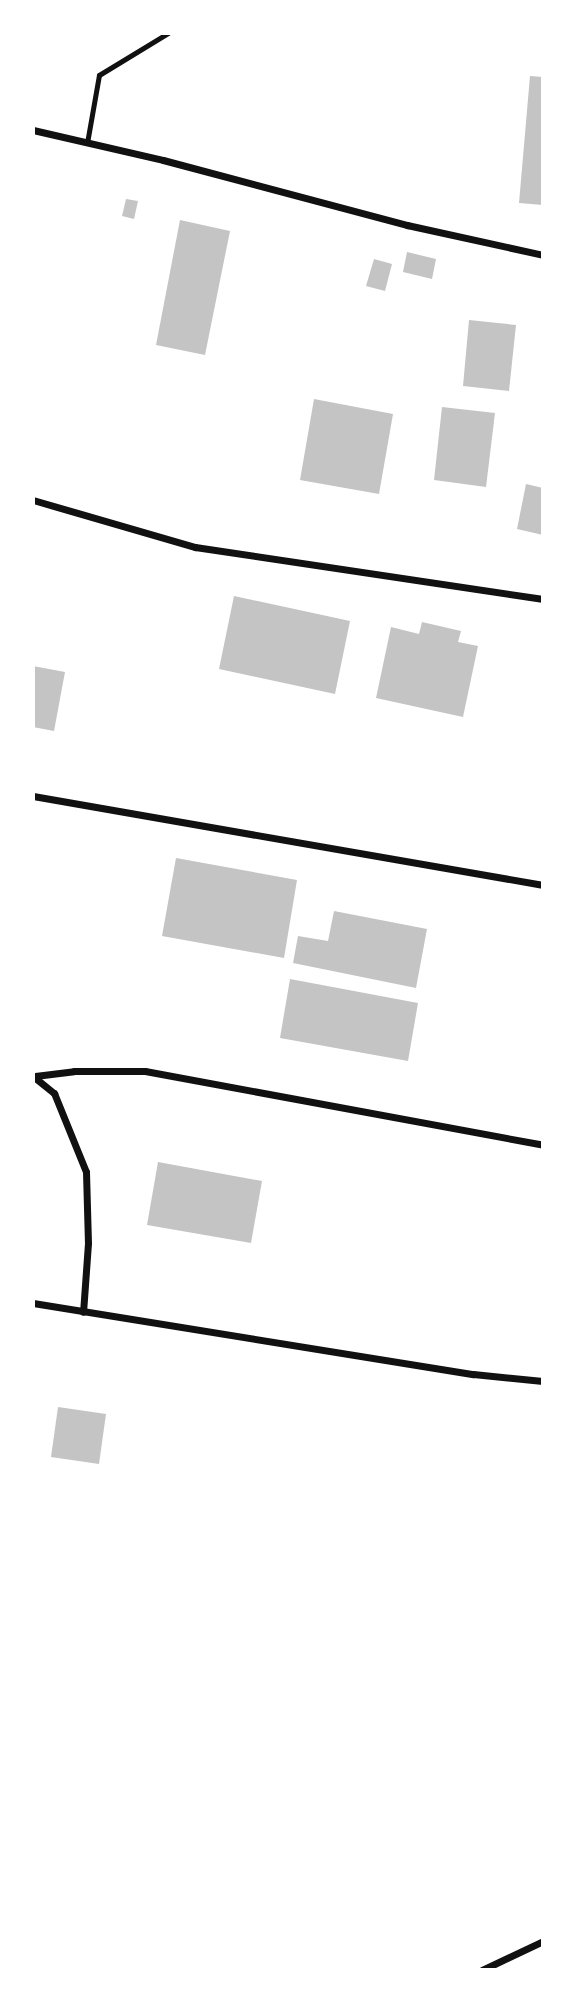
<!DOCTYPE html>
<style>
body{margin:0}
#map{position:relative;width:576px;height:2003px;overflow:hidden;background:#fff;font-family:Lato,sans-serif}
div>[style]{position:absolute}
[style*='--x']{left:calc(var(--x)*1px);top:calc(var(--y)*1px);width:calc(var(--w)*1px);rotate:calc(var(--a)*1deg)}
.building>*{inset:0;background:#c4c4c4}
.service>*{height:5px;margin:-2.5px;padding:0 2.5px;transform-origin:2.5px;border-radius:2.5px;background:#111}
.minor>*{height:7px;margin:-3.5px;padding:0 3.5px;transform-origin:3.5px;border-radius:3.5px;background:#111}
span{translate:-50% -50%;white-space:nowrap;text-align:center;line-height:1.15;-webkit-text-stroke:7px #fff;paint-order:stroke}
.frame{position:absolute;inset:0;border:35px solid #fff;pointer-events:none}
</style>
<div id="map">
<div class="building">
<div style="clip-path:polygon(530px 76px,543px 77px,543px 205px,519px 203px)"></div>
<div style="clip-path:polygon(126px 199px,138px 201px,134px 219px,122px 216px)"></div>
<div style="clip-path:polygon(180px 220px,230px 231px,205px 355px,156px 345px)"></div>
<div style="clip-path:polygon(407px 252px,436px 259px,432px 279px,403px 272px)"></div>
<div style="clip-path:polygon(374px 259px,392px 264px,385px 291px,366px 286px)"></div>
<div style="clip-path:polygon(469px 320px,516px 325px,509px 391px,463px 386px)"></div>
<div style="clip-path:polygon(314px 399px,393px 414px,379px 494px,300px 480px)"></div>
<div style="clip-path:polygon(442px 407px,495px 413px,486px 487px,434px 480px)"></div>
<div style="clip-path:polygon(526px 484px,543px 488px,543px 535px,517px 529px)"></div>
<div style="clip-path:polygon(234px 596px,350px 621px,335px 694px,219px 669px)"></div>
<div style="clip-path:polygon(422px 622px,461px 631px,458px 642px,478px 646px,463px 717px,376px 698px,391px 627px,419px 634px)"></div>
<div style="clip-path:polygon(33px 666px,65px 672px,54px 731px,33px 727px)"></div>
<div style="clip-path:polygon(176px 858px,297px 880px,284px 958px,162px 936px)"></div>
<div style="clip-path:polygon(334px 911px,427px 929px,416px 988px,293px 963px,298px 936px,328px 941px)"></div>
<div style="clip-path:polygon(290px 979px,418px 1003px,408px 1061px,280px 1038px)"></div>
<div style="clip-path:polygon(158px 1162px,262px 1181px,251px 1243px,147px 1225px)"></div>
<div style="clip-path:polygon(58px 1407px,106px 1414px,99px 1464px,51px 1457px)"></div>
</div>
<div class="service">
<div style="--x:87;--y:143;--w:69;--a:-80"></div>
<div style="--x:99;--y:75;--w:81;--a:-31.3"></div>
</div>
<div class="minor">
<div style="--x:33;--y:130;--w:133;--a:13"></div>
<div style="--x:163;--y:160;--w:253;--a:14.9"></div>
<div style="--x:407;--y:225;--w:139;--a:12.4"></div>
<div style="--x:33;--y:500;--w:169;--a:16.2"></div>
<div style="--x:195;--y:547;--w:352;--a:8.5"></div>
<div style="--x:33;--y:796;--w:518;--a:9.9"></div>
<div style="--x:35;--y:1076;--w:39;--a:-7"></div>
<div style="--x:74;--y:1071;--w:71;--a:0"></div>
<div style="--x:145;--y:1071;--w:405;--a:10.5"></div>
<div style="--x:34;--y:1077;--w:26;--a:39"></div>
<div style="--x:54;--y:1093;--w:85;--a:67.9"></div>
<div style="--x:86;--y:1172;--w:71;--a:88.4"></div>
<div style="--x:88;--y:1243;--w:69;--a:94.1"></div>
<div style="--x:33;--y:1303;--w:446;--a:9.2"></div>
<div style="--x:473;--y:1374;--w:70;--a:5.7"></div>
<div style="--x:482;--y:1970;--w:68;--a:-25.4"></div>
</div>
<div class="frame"></div>
</div>
